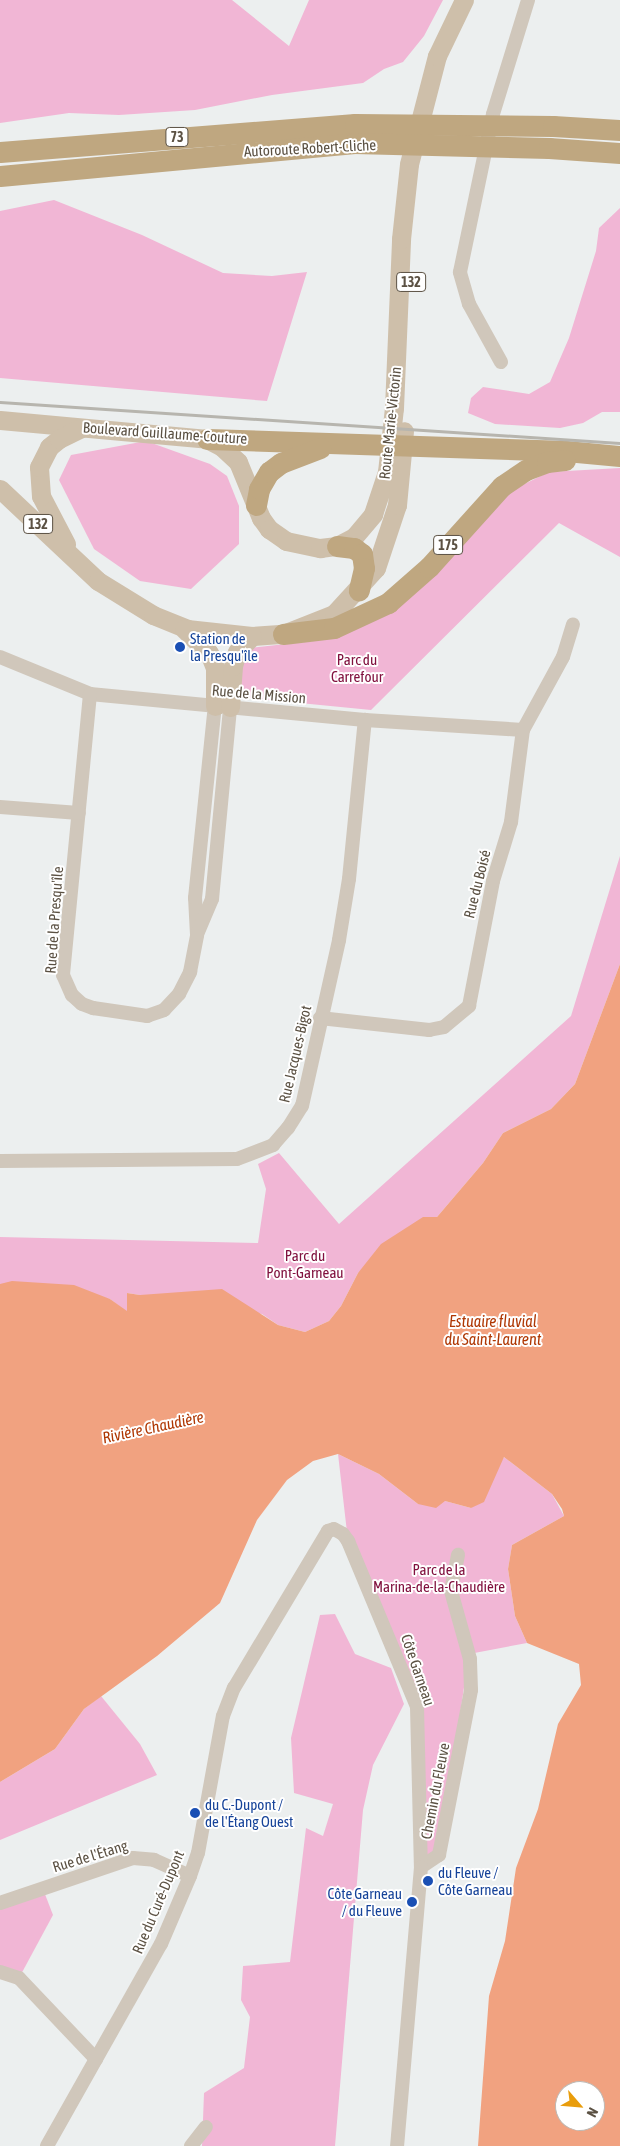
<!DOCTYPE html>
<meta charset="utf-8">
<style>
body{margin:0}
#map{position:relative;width:620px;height:2146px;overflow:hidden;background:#ecefef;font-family:"Asap Condensed",sans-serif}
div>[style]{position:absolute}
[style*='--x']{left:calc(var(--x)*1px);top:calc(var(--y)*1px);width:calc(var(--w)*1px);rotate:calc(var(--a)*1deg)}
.green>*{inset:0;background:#f1b6d5}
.water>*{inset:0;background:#f1a280}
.minor>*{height:14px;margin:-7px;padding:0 7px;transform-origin:7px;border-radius:7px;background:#d0c7bb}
.major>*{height:19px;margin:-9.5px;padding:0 9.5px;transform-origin:9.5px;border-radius:9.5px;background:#cebfaa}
.highway>*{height:21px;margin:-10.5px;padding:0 10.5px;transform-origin:10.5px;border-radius:10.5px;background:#bfa780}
.rail>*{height:3px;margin:-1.5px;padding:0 1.5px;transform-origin:1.5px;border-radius:1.5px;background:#b7b5ae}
.dots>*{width:14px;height:14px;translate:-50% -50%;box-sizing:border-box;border:2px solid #fff;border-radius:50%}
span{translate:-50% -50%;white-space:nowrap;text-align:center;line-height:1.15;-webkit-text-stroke:4px #fff;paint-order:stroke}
.shield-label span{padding:1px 4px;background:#fff;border:1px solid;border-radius:4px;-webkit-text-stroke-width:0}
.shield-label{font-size:14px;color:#5b5143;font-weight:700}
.street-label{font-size:15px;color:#5b5143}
.transit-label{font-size:15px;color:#164399}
.left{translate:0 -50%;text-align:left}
.right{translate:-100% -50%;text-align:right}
.park-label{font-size:15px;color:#80103e}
.water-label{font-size:16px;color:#af3703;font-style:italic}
.north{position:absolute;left:555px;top:2081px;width:50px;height:50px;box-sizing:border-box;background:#fff;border:1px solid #bdb9b4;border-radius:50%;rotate:117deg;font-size:14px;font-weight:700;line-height:20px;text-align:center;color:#5b5143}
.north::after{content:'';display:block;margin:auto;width:18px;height:22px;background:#e99d0c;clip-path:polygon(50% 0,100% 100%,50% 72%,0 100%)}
</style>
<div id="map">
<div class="green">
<div style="clip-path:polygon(0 0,232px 0,289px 46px,309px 0,443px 0,424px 36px,403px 62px,384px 69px,363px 83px,272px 95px,195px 110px,119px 115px,69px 113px,0 123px)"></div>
<div style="clip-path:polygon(54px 200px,142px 235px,223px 273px,272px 276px,307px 272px,267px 401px,0 378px,0 211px)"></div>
<div style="clip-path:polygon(620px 208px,620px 412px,602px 412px,583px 423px,560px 428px,495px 424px,468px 413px,471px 398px,483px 387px,529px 394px,550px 382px,569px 338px,596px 251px,599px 228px)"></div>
<div style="clip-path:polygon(146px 441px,210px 464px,227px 476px,239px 506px,239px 544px,191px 589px,140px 581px,94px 549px,59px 480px,71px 455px)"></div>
<div style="clip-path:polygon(620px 468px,620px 557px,559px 523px,371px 710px,240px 697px,237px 667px,250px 648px,313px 641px,343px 631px,504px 494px,549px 472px)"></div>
<div style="clip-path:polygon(620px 856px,620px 964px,575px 1084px,551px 1109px,503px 1133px,483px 1163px,437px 1217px,358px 1273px,341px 1306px,329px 1321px,305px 1332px,278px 1325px,262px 1314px,127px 1293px,127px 1312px,110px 1299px,0 1284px,0 1237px,258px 1243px,266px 1189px,258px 1164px,279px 1153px,339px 1224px,571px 1016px)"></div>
<div style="clip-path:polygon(338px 1454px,379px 1474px,418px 1504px,445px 1501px,471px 1508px,504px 1457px,552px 1494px,564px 1516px,512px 1545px,508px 1569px,515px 1616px,527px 1643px,469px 1654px,439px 1855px,421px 1867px,417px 1707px,348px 1541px)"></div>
<div style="clip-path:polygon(335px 1614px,355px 1654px,391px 1668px,404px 1704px,373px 1765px,363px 1810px,335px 2146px,202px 2146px,204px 2093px,244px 2068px,250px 2017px,241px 2000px,243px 1966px,290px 1962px,306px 1828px,323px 1836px,333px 1804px,294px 1793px,291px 1738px,320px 1615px)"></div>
<div style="clip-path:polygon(101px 1696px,140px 1744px,157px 1775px,0 1840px,0 1782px,55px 1749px,84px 1709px)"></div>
<div style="clip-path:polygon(43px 1889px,53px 1915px,19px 1978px,0 1972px,0 1903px)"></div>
</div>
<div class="water">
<div style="clip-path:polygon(evenodd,620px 964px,620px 2146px,478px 2146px,489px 1996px,505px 1941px,516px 1868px,538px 1809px,558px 1724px,581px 1685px,579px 1664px,527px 1643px,515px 1616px,508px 1569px,512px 1545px,564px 1516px,562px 1509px,552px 1494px,504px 1457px,484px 1502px,471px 1508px,445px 1501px,436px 1508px,418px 1504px,379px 1474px,338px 1454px,313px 1461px,287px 1480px,257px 1520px,220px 1603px,157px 1656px,84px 1709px,55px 1749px,0 1782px,0 1284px,12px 1281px,74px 1285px,110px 1299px,127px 1311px,127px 1293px,140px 1295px,222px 1289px,278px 1325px,305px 1332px,329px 1321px,341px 1306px,358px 1273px,381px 1244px,423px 1217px,437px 1217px,483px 1163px,503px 1133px,551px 1109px,575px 1084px,620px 964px,565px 2091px,595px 2091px,595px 2121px,565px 2121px,565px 2091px)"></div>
</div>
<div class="minor">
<div style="--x:501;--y:362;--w:66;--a:-118.9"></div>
<div style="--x:469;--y:304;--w:33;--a:-106"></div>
<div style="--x:460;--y:272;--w:161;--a:-78.2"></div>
<div style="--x:493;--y:114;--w:119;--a:-72.9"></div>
<div style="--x:0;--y:657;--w:97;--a:22.3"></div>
<div style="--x:90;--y:694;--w:276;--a:5.4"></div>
<div style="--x:365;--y:720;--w:158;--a:3.6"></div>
<div style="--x:90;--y:694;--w:282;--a:95.5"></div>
<div style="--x:63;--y:975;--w:22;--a:66"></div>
<div style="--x:72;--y:995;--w:13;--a:42"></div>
<div style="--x:82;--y:1004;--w:12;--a:20"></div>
<div style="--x:93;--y:1008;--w:55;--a:8.4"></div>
<div style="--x:147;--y:1016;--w:18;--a:-19"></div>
<div style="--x:164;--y:1010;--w:22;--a:-47"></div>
<div style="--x:179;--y:994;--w:25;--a:-63"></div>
<div style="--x:190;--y:972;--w:38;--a:-79"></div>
<div style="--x:197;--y:935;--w:37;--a:-93"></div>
<div style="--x:195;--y:898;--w:193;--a:-84.1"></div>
<div style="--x:0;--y:807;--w:79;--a:4.3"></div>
<div style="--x:198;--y:932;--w:36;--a:-67"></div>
<div style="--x:212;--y:899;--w:193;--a:-84.6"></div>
<div style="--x:320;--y:1018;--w:110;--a:6.3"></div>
<div style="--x:429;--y:1030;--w:15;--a:-11"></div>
<div style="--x:444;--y:1027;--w:33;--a:-40"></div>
<div style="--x:469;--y:1006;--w:127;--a:-79.1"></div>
<div style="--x:493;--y:881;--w:62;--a:-73"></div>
<div style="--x:511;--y:822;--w:93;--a:-82.6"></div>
<div style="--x:523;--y:730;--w:83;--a:-61.3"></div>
<div style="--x:563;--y:657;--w:34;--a:-73"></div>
<div style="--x:0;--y:1161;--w:237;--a:-0.5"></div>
<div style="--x:237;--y:1159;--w:39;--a:-21"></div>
<div style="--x:273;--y:1145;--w:23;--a:-49"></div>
<div style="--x:288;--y:1128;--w:26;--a:-58"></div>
<div style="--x:302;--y:1106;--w:170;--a:-77.4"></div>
<div style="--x:339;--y:940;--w:62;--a:-80.7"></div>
<div style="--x:349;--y:879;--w:160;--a:-84.3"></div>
<div style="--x:421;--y:1867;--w:22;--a:-34"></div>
<div style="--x:439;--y:1855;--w:168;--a:-79"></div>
<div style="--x:471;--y:1690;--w:31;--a:-92"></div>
<div style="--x:470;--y:1659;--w:71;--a:-105.6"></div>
<div style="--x:451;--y:1591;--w:37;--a:-79"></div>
<div style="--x:0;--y:1903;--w:140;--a:-18.7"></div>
<div style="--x:133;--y:1858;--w:21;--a:5"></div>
<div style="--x:154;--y:1860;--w:39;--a:24"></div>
<div style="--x:0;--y:1972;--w:20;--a:18"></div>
<div style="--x:19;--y:1978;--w:112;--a:46.5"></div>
<div style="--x:47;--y:2146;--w:232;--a:-60.6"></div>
<div style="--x:161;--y:1944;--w:74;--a:-66.9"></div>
<div style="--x:190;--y:1876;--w:24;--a:-71"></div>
<div style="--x:198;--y:1853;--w:139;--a:-79.7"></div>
<div style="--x:223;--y:1716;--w:30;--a:-69"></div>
<div style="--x:234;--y:1688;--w:183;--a:-59.1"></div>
<div style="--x:328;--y:1531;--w:6;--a:-18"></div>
<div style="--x:334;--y:1529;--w:10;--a:29"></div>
<div style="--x:343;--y:1534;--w:9;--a:54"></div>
<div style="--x:348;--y:1541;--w:180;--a:67.4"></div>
<div style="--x:417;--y:1707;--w:160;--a:88.6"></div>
<div style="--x:421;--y:1867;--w:280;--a:94.9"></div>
<div style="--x:191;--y:2146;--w:24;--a:-52"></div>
</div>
<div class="major">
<div style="--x:0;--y:420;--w:208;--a:5.2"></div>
<div style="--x:207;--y:439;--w:17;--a:28"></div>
<div style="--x:222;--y:447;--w:22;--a:43"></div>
<div style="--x:238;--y:462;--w:61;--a:67.7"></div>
<div style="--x:261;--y:518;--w:14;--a:54"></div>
<div style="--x:269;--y:529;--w:21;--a:35"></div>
<div style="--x:286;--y:541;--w:35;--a:12"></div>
<div style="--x:320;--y:548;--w:17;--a:-7"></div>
<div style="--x:337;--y:546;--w:19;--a:-28"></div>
<div style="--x:354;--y:537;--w:30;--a:-50"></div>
<div style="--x:373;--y:514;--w:44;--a:-71.6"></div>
<div style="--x:387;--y:472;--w:64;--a:-83.8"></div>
<div style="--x:394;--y:408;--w:169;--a:-87.6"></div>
<div style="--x:401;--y:239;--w:75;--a:-83.9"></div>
<div style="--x:409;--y:164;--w:112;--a:-75.5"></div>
<div style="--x:437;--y:56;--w:62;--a:-64.3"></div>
<div style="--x:0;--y:489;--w:134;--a:43.2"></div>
<div style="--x:98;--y:581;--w:65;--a:31.7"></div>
<div style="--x:153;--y:615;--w:37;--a:22"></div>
<div style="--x:187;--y:629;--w:65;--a:6.1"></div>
<div style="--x:252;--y:636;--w:31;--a:-4"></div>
<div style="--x:283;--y:634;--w:55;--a:-21.4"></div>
<div style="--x:334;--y:614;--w:62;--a:-47.6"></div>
<div style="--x:376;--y:568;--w:66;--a:-71.6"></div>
<div style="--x:397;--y:505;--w:74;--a:-84.6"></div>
<div style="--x:66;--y:544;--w:54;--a:-117.5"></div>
<div style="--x:41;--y:496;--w:29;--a:-94"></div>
<div style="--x:39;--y:467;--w:22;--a:-63"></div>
<div style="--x:49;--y:447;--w:13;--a:-39"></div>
<div style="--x:59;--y:439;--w:25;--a:-26"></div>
<div style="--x:184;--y:629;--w:35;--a:44"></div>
<div style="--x:209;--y:653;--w:16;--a:68"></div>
<div style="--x:215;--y:668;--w:38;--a:90"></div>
<div style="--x:230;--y:707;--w:41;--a:-85.8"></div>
<div style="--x:233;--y:666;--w:15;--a:-74"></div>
<div style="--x:237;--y:652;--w:22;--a:-47"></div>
</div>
<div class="highway">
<div style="--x:0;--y:152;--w:356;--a:-4.5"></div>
<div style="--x:355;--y:124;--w:198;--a:0.6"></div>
<div style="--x:553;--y:126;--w:67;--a:3.4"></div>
<div style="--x:0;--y:176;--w:356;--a:-5.3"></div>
<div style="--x:354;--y:143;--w:195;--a:1.5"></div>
<div style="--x:549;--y:148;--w:71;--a:4"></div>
<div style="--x:207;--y:439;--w:359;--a:1.9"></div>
<div style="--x:566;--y:451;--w:54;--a:5.3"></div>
<div style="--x:256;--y:505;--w:16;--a:-79"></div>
<div style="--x:259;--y:489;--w:20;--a:-60"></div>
<div style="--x:269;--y:472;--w:15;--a:-37"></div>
<div style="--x:281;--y:463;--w:42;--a:-21"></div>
<div style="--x:337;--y:546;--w:17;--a:7"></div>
<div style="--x:354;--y:548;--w:10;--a:37"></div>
<div style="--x:362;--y:554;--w:14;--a:82"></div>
<div style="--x:364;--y:568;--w:23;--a:103"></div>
<div style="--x:283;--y:634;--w:51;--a:-6.7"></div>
<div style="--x:334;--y:628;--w:60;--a:-24.8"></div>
<div style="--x:388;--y:603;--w:55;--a:-41.3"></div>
<div style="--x:429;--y:567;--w:109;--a:-48"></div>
<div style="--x:502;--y:486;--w:29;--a:-34"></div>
<div style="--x:526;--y:470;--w:22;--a:-21"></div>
<div style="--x:547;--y:462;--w:18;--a:-6"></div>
</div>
<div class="rail">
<div style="--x:0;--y:402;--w:621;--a:3.78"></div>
</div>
<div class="dots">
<div style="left:180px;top:647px;background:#1a4fb4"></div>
<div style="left:195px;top:1813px;background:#1a4fb4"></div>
<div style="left:428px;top:1881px;background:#1a4fb4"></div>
<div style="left:412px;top:1902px;background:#1a4fb4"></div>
</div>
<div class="shield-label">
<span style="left:177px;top:137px">73</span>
<span style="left:411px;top:282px">132</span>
<span style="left:38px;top:524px">132</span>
<span style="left:448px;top:545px">175</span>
</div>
<div class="street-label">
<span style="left:310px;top:148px;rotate:-3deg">Autoroute Robert-Cliche</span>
<span style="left:390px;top:423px;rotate:-84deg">Route Marie-Victorin</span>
<span style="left:165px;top:433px;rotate:4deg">Boulevard Guillaume-Couture</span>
<span style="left:259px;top:694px;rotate:5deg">Rue de la Mission</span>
<span style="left:477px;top:884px;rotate:-76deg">Rue du Boisé</span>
<span style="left:54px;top:920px;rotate:-86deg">Rue de la Presqu'île</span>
<span style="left:295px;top:1054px;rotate:-77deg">Rue Jacques-Bigot</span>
<span style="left:418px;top:1670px;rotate:71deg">Côte Garneau</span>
<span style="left:435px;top:1791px;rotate:-79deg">Chemin du Fleuve</span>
<span style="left:90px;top:1856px;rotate:-17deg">Rue de l'Étang</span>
<span style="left:158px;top:1902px;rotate:-67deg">Rue du Curé-Dupont</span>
</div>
<div class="transit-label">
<span class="left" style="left:190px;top:647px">Station de<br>la Presqu'île</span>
<span class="left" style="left:205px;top:1813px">du C.-Dupont /<br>de l'Étang Ouest</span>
<span class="left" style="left:438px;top:1881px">du Fleuve /<br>Côte Garneau</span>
<span class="right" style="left:402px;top:1902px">Côte Garneau<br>/ du Fleuve</span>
</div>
<div class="park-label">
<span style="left:357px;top:668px">Parc du<br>Carrefour</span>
<span style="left:305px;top:1264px">Parc du<br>Pont-Garneau</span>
<span style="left:439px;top:1578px">Parc de la<br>Marina-de-la-Chaudière</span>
</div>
<div class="water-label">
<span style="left:493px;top:1330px">Estuaire fluvial<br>du Saint-Laurent</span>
<span style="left:153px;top:1427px;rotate:-12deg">Rivière Chaudière</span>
</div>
<div class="north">N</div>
</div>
